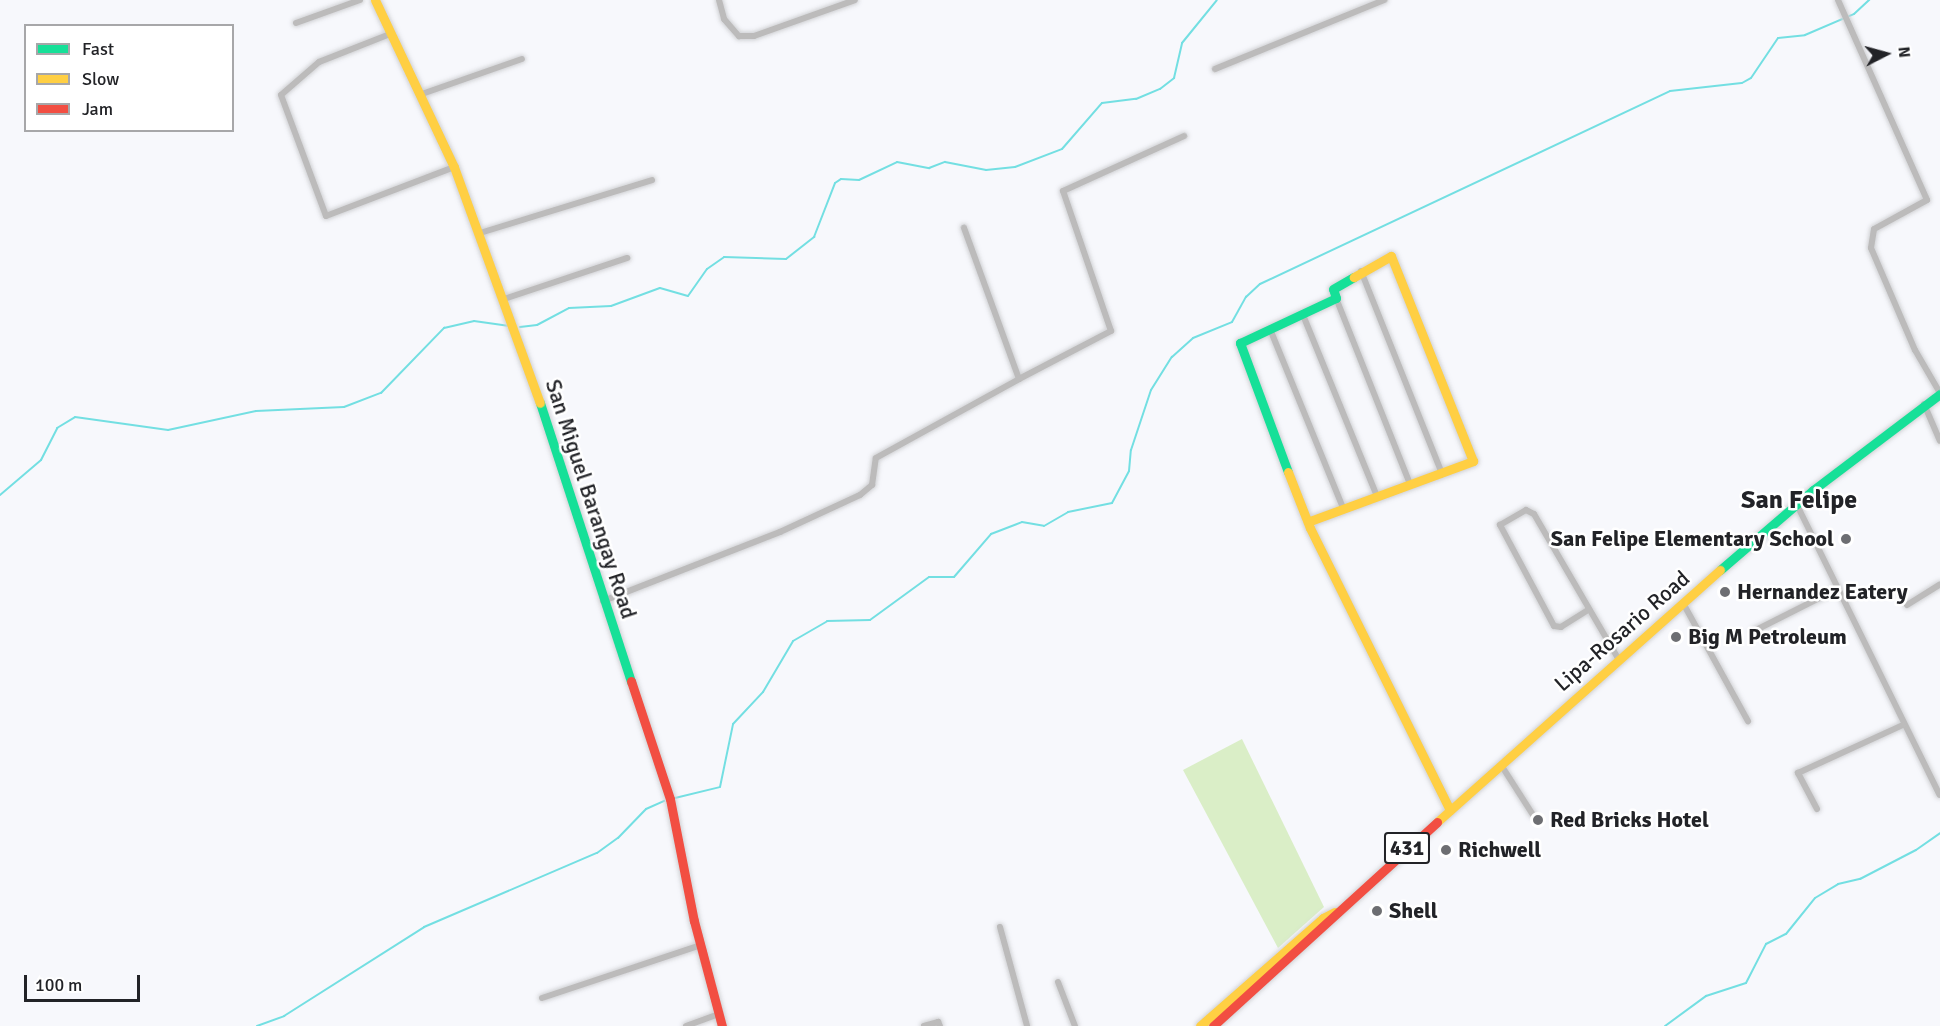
<!DOCTYPE html>
<style>
body{margin:0}
#map{position:relative;width:1940px;height:1026px;overflow:hidden;background:#f7f8fc;font-family:Signika,sans-serif}
div>[style]{position:absolute}
[style*='--x']{left:calc(var(--x)*1px);top:calc(var(--y)*1px);width:calc(var(--w)*1px);rotate:calc(var(--a)*1deg)}
.green>*{inset:0;background:#daeec7}
.stream>*{height:2px;margin:-1px;padding:0 1px;transform-origin:1px;border-radius:1px;background:#73dfe2}
.roads{filter:drop-shadow(0 0 2px #d1d2d5) drop-shadow(0 0 2px #d1d2d5)}
.street>*{height:6px;margin:-3px;padding:0 3px;transform-origin:3px;border-radius:3px;background:#bcbbbb}
.fast>*{height:9px;margin:-4.5px;padding:0 4.5px;transform-origin:4.5px;border-radius:4.5px;background:#16e098}
.slow>*{height:9px;margin:-4.5px;padding:0 4.5px;transform-origin:4.5px;border-radius:4.5px;background:#ffcf43}
.jam>*{height:9px;margin:-4.5px;padding:0 4.5px;transform-origin:4.5px;border-radius:4.5px;background:#f24e42}
.dots>*{width:16px;height:16px;translate:-50% -50%;box-sizing:border-box;border:3px solid #fff;border-radius:50%}
span{translate:-50% -50%;white-space:nowrap;text-align:center;line-height:1.15;-webkit-text-stroke:5px #fff;paint-order:stroke}
.shield-label span{padding:2px 4px;background:#fff;border:2px solid;border-radius:4px;-webkit-text-stroke-width:0}
.shield-label{font-size:21px;color:#222327;font-weight:700}
.street-label{font-size:22px;color:#222327}
.poi-label{font-size:22px;color:#222327;font-weight:700}
.right{translate:-100% -50%;text-align:right}
.left{translate:0 -50%;text-align:left}
.quarter-label{font-size:26px;color:#222327;font-weight:700}
.legend{position:absolute;left:24px;top:24px;width:210px;height:108px;box-sizing:border-box;background:#fff;border:2px solid #a7a7a9;margin:0;padding:8px 10px;list-style:none;font-size:18px;color:#222327}
.legend li{display:flex;align-items:center;gap:12px;height:30px}
.legend b{width:30px;border:2px solid #a7a7a9}
.north{position:absolute;left:1856px;top:24px;width:60px;height:60px;-webkit-text-stroke:4px #fff;paint-order:stroke;rotate:84deg;font-size:16px;font-weight:700;line-height:24px;text-align:center;color:#222327}
.north::after{content:'';display:block;margin:auto;width:21px;height:27px;background:#222327;clip-path:polygon(50% 0,100% 100%,50% 72%,0 100%)}
.scale{position:absolute;left:24px;top:975px;width:116px;height:27px;box-sizing:border-box;border:3px solid #222327;border-top:0;padding-left:8px;font-size:18px;line-height:21px;white-space:nowrap;color:#222327;-webkit-text-stroke:4px #fff;paint-order:stroke}
</style>
<div id="map">
<div class="green">
<div style="clip-path:polygon(1242px 739px,1324px 907px,1278px 948px,1183px 770px)"></div>
</div>
<div class="stream">
<div style="--x:520;--y:327;--w:17;--a:-7"></div>
<div style="--x:537;--y:325;--w:36;--a:-28"></div>
<div style="--x:569;--y:308;--w:42;--a:-2.7"></div>
<div style="--x:611;--y:306;--w:52;--a:-20.2"></div>
<div style="--x:660;--y:288;--w:29;--a:16"></div>
<div style="--x:688;--y:296;--w:33;--a:-55"></div>
<div style="--x:707;--y:269;--w:21;--a:-35"></div>
<div style="--x:724;--y:257;--w:62;--a:1.8"></div>
<div style="--x:786;--y:259;--w:36;--a:-38"></div>
<div style="--x:814;--y:237;--w:58;--a:-68.7"></div>
<div style="--x:835;--y:183;--w:7;--a:-34"></div>
<div style="--x:841;--y:179;--w:18;--a:3"></div>
<div style="--x:859;--y:180;--w:42;--a:-25.3"></div>
<div style="--x:897;--y:162;--w:33;--a:11"></div>
<div style="--x:929;--y:168;--w:17;--a:-21"></div>
<div style="--x:945;--y:162;--w:42;--a:11"></div>
<div style="--x:986;--y:170;--w:29;--a:-6"></div>
<div style="--x:1015;--y:167;--w:50;--a:-21"></div>
<div style="--x:1062;--y:149;--w:61;--a:-49"></div>
<div style="--x:1102;--y:103;--w:34;--a:-7"></div>
<div style="--x:1136;--y:99;--w:26;--a:-23"></div>
<div style="--x:1160;--y:89;--w:18;--a:-38"></div>
<div style="--x:1174;--y:78;--w:36;--a:-77"></div>
<div style="--x:1182;--y:43;--w:55;--a:-50.9"></div>
<div style="--x:0;--y:495;--w:54;--a:-40.5"></div>
<div style="--x:41;--y:460;--w:36;--a:-63"></div>
<div style="--x:57;--y:428;--w:21;--a:-31"></div>
<div style="--x:75;--y:417;--w:94;--a:8"></div>
<div style="--x:168;--y:430;--w:90;--a:-12.2"></div>
<div style="--x:256;--y:411;--w:88;--a:-2.6"></div>
<div style="--x:344;--y:407;--w:40;--a:-21"></div>
<div style="--x:381;--y:393;--w:91;--a:-45.9"></div>
<div style="--x:444;--y:328;--w:31;--a:-13"></div>
<div style="--x:474;--y:321;--w:34;--a:8"></div>
<div style="--x:675;--y:798;--w:46;--a:-13.7"></div>
<div style="--x:720;--y:787;--w:64;--a:-78.3"></div>
<div style="--x:733;--y:724;--w:44;--a:-46.8"></div>
<div style="--x:763;--y:692;--w:59;--a:-59.5"></div>
<div style="--x:793;--y:641;--w:39;--a:-30"></div>
<div style="--x:827;--y:621;--w:43;--a:-1.3"></div>
<div style="--x:870;--y:620;--w:73;--a:-36.1"></div>
<div style="--x:929;--y:577;--w:25;--a:0"></div>
<div style="--x:954;--y:577;--w:57;--a:-49.3"></div>
<div style="--x:991;--y:534;--w:33;--a:-21"></div>
<div style="--x:1022;--y:522;--w:22;--a:10"></div>
<div style="--x:1044;--y:526;--w:28;--a:-30"></div>
<div style="--x:1068;--y:512;--w:45;--a:-11.6"></div>
<div style="--x:1112;--y:503;--w:36;--a:-62"></div>
<div style="--x:1129;--y:471;--w:21;--a:-85"></div>
<div style="--x:1131;--y:450;--w:63;--a:-71.6"></div>
<div style="--x:1151;--y:390;--w:39;--a:-58"></div>
<div style="--x:1172;--y:357;--w:28;--a:-42"></div>
<div style="--x:1193;--y:338;--w:42;--a:-22.3"></div>
<div style="--x:1232;--y:322;--w:29;--a:-61"></div>
<div style="--x:1246;--y:297;--w:19;--a:-43"></div>
<div style="--x:1260;--y:284;--w:453;--a:-25.2"></div>
<div style="--x:1670;--y:91;--w:72;--a:-6.3"></div>
<div style="--x:1742;--y:83;--w:10;--a:-29"></div>
<div style="--x:1751;--y:78;--w:48;--a:-56"></div>
<div style="--x:1778;--y:38;--w:27;--a:-6"></div>
<div style="--x:1805;--y:35;--w:53;--a:-23.2"></div>
<div style="--x:1854;--y:14;--w:21;--a:-43"></div>
<div style="--x:257;--y:1026;--w:29;--a:-20"></div>
<div style="--x:284;--y:1016;--w:166;--a:-32.4"></div>
<div style="--x:424;--y:927;--w:188;--a:-23.2"></div>
<div style="--x:597;--y:853;--w:26;--a:-36"></div>
<div style="--x:618;--y:838;--w:40;--a:-46"></div>
<div style="--x:646;--y:809;--w:20;--a:-24"></div>
<div style="--x:1665;--y:1026;--w:51;--a:-36.2"></div>
<div style="--x:1706;--y:996;--w:42;--a:-18"></div>
<div style="--x:1746;--y:983;--w:44;--a:-62.9"></div>
<div style="--x:1766;--y:944;--w:22;--a:-27"></div>
<div style="--x:1786;--y:934;--w:46;--a:-51.1"></div>
<div style="--x:1815;--y:898;--w:27;--a:-31"></div>
<div style="--x:1838;--y:884;--w:23;--a:-13"></div>
<div style="--x:1860;--y:879;--w:63;--a:-27.4"></div>
<div style="--x:1916;--y:850;--w:29;--a:-35"></div>
</div>
<div class="roads">
<div class="street">
<div style="--x:719;--y:0;--w:20;--a:75"></div>
<div style="--x:724;--y:19;--w:23;--a:49"></div>
<div style="--x:739;--y:36;--w:15;--a:0"></div>
<div style="--x:754;--y:36;--w:107;--a:-19.6"></div>
<div style="--x:1838;--y:0;--w:219;--a:66"></div>
<div style="--x:1927;--y:200;--w:60;--a:151.3"></div>
<div style="--x:1874;--y:229;--w:19;--a:99"></div>
<div style="--x:1871;--y:248;--w:111;--a:66.7"></div>
<div style="--x:1915;--y:350;--w:50;--a:59.8"></div>
<div style="--x:296;--y:23;--w:68;--a:-19.8"></div>
<div style="--x:390;--y:34;--w:76;--a:158.5"></div>
<div style="--x:319;--y:62;--w:50;--a:139"></div>
<div style="--x:281;--y:95;--w:129;--a:69.6"></div>
<div style="--x:326;--y:216;--w:137;--a:-20.9"></div>
<div style="--x:1215;--y:69;--w:183;--a:-22.2"></div>
<div style="--x:419;--y:95;--w:109;--a:-19.3"></div>
<div style="--x:480;--y:233;--w:180;--a:-17.1"></div>
<div style="--x:1361;--y:271;--w:219;--a:68.2"></div>
<div style="--x:1336;--y:298;--w:200;--a:68.3"></div>
<div style="--x:504;--y:299;--w:130;--a:-18.4"></div>
<div style="--x:1303;--y:315;--w:196;--a:67.8"></div>
<div style="--x:1270;--y:329;--w:193;--a:67.8"></div>
<div style="--x:1019;--y:379;--w:104;--a:-27.6"></div>
<div style="--x:1111;--y:331;--w:148;--a:-108.9"></div>
<div style="--x:1063;--y:191;--w:133;--a:-24.4"></div>
<div style="--x:1924;--y:404;--w:40;--a:66.6"></div>
<div style="--x:1797;--y:505;--w:323;--a:63.8"></div>
<div style="--x:603;--y:601;--w:190;--a:-21.3"></div>
<div style="--x:780;--y:532;--w:88;--a:-24.8"></div>
<div style="--x:860;--y:495;--w:16;--a:-40"></div>
<div style="--x:872;--y:485;--w:27;--a:-82"></div>
<div style="--x:876;--y:458;--w:163;--a:-28.9"></div>
<div style="--x:1019;--y:379;--w:161;--a:-110"></div>
<div style="--x:1683;--y:603;--w:135;--a:61.2"></div>
<div style="--x:1907;--y:605;--w:39;--a:-32"></div>
<div style="--x:1588;--y:610;--w:32;--a:148"></div>
<div style="--x:1561;--y:627;--w:7;--a:-172"></div>
<div style="--x:1554;--y:626;--w:115;--a:-118.1"></div>
<div style="--x:1500;--y:525;--w:30;--a:-30"></div>
<div style="--x:1526;--y:510;--w:9;--a:27"></div>
<div style="--x:1534;--y:514;--w:169;--a:59.8"></div>
<div style="--x:1754;--y:631;--w:93;--a:-26.8"></div>
<div style="--x:1501;--y:765;--w:59;--a:57.4"></div>
<div style="--x:1817;--y:809;--w:41;--a:-117.8"></div>
<div style="--x:1798;--y:773;--w:115;--a:-24.6"></div>
<div style="--x:1000;--y:927;--w:103;--a:74.7"></div>
<div style="--x:1058;--y:982;--w:47;--a:68.9"></div>
<div style="--x:542;--y:998;--w:168;--a:-18.4"></div>
<div style="--x:686;--y:1026;--w:35;--a:-20"></div>
<div style="--x:924;--y:1026;--w:15;--a:-16"></div>
<div style="--x:938;--y:1022;--w:4;--a:63"></div>
</div>
<div class="fast">
<div style="--x:540;--y:403;--w:293;--a:71.9"></div>
<div style="--x:1288;--y:472;--w:138;--a:-110.4"></div>
<div style="--x:1240;--y:343;--w:106;--a:-25.1"></div>
<div style="--x:1336;--y:298;--w:9;--a:-108"></div>
<div style="--x:1333;--y:289;--w:24;--a:-30"></div>
<div style="--x:1720;--y:570;--w:123;--a:-40.7"></div>
<div style="--x:1813;--y:490;--w:159;--a:-37.1"></div>
</div>
<div class="slow">
<div style="--x:375;--y:0;--w:185;--a:64.7"></div>
<div style="--x:454;--y:167;--w:251;--a:70"></div>
<div style="--x:1288;--y:472;--w:60;--a:68.6"></div>
<div style="--x:1310;--y:528;--w:315;--a:63.6"></div>
<div style="--x:1310;--y:521;--w:174;--a:-20.2"></div>
<div style="--x:1473;--y:461;--w:221;--a:-111.8"></div>
<div style="--x:1391;--y:256;--w:43;--a:150.4"></div>
<div style="--x:1437;--y:822;--w:379;--a:-41.7"></div>
<div style="--x:1200;--y:1026;--w:164;--a:-41.3"></div>
<div style="--x:1323;--y:918;--w:13;--a:-27"></div>
</div>
<div class="jam">
<div style="--x:631;--y:681;--w:124;--a:71.7"></div>
<div style="--x:670;--y:799;--w:124;--a:78.9"></div>
<div style="--x:694;--y:921;--w:109;--a:75.1"></div>
<div style="--x:1213;--y:1026;--w:303;--a:-42.3"></div>
</div>
</div>
<div class="dots">
<div style="left:1846px;top:539px;background:#6d6e72"></div>
<div style="left:1725px;top:592px;background:#6d6e72"></div>
<div style="left:1676px;top:637px;background:#6d6e72"></div>
<div style="left:1538px;top:820px;background:#6d6e72"></div>
<div style="left:1446px;top:850px;background:#6d6e72"></div>
<div style="left:1377px;top:911px;background:#6d6e72"></div>
</div>
<div class="shield-label">
<span style="left:1407px;top:848px">431</span>
</div>
<div class="street-label">
<span style="left:591px;top:499px;rotate:72deg">San Miguel Barangay Road</span>
<span style="left:1622px;top:631px;rotate:-41deg">Lipa-Rosario Road</span>
</div>
<div class="poi-label">
<span class="right" style="left:1834px;top:539px">San Felipe Elementary School</span>
<span class="left" style="left:1737px;top:592px">Hernandez Eatery</span>
<span class="left" style="left:1688px;top:637px">Big M Petroleum</span>
<span class="left" style="left:1550px;top:820px">Red Bricks Hotel</span>
<span class="left" style="left:1458px;top:850px">Richwell</span>
<span class="left" style="left:1389px;top:911px">Shell</span>
</div>
<div class="quarter-label">
<span style="left:1799px;top:501px">San Felipe</span>
</div>
<ul class="legend">
<li><b style="height:8px;background:#16e098"></b>Fast</li>
<li><b style="height:8px;background:#ffcf43"></b>Slow</li>
<li><b style="height:8px;background:#f24e42"></b>Jam</li>
</ul>
<div class="north">N</div>
<div class="scale">100 m</div>
</div>
